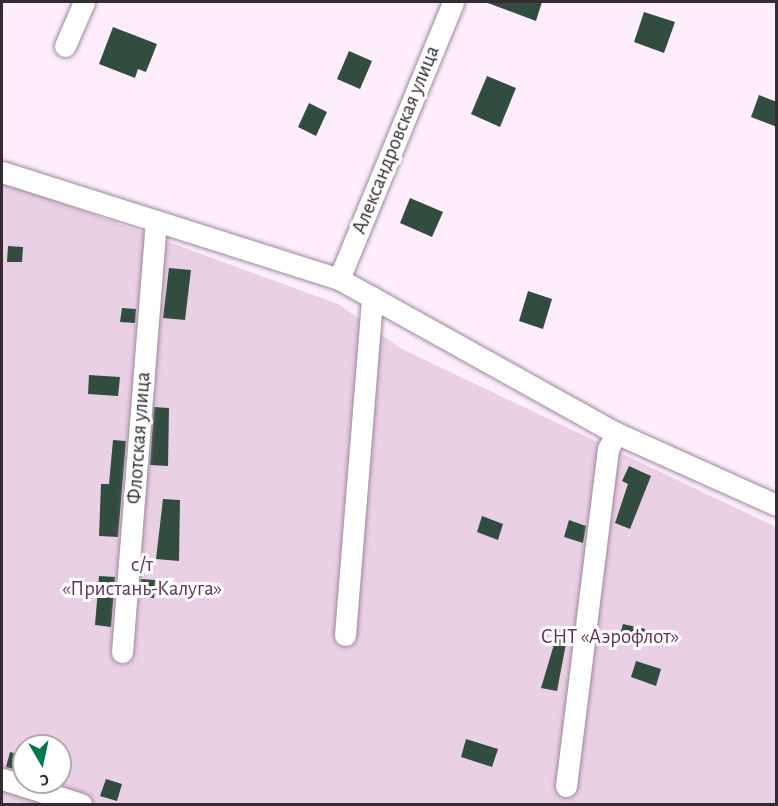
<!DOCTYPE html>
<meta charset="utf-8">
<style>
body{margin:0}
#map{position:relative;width:778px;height:806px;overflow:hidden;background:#feeefb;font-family:"Alegreya Sans",sans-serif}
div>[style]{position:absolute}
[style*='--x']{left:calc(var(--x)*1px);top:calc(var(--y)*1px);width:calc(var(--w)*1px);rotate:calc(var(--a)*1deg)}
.green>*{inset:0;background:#ead0e5}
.building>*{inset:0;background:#324d40}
.roads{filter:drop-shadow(0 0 2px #9f889b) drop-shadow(0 0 2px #9f889b)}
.minor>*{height:21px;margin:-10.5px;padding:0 10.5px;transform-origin:10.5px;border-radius:10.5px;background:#fff}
span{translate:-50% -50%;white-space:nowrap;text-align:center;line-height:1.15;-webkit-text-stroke:6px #fff;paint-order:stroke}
.street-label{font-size:21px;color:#342b33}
.park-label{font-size:21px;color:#65325f}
.frame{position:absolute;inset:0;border:3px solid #342b33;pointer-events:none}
.north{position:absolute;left:12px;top:734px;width:60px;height:60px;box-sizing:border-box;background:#fff;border:2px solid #aeaaad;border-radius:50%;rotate:171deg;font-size:16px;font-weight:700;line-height:24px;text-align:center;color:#342b33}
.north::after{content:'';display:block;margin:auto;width:21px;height:27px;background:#007754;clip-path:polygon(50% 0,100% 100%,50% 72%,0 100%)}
</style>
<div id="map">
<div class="green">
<div style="clip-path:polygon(evenodd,2px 181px,338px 304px,402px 349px,776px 527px,776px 804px,2px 804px,2px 181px,24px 746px,60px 746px,60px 782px,24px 782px,24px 746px)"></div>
</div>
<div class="building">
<div style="clip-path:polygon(485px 2px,542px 2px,536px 21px)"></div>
<div style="clip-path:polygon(644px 12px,675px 22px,664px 53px,634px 42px)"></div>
<div style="clip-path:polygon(113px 27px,157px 44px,146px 72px,138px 69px,135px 78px,99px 64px)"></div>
<div style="clip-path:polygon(349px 51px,372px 61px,360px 89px,337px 79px)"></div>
<div style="clip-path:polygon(487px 76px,516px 88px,500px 127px,471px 114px)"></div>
<div style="clip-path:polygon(759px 95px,777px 102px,777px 127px,751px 117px)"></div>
<div style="clip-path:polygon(309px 103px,327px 112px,316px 136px,298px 127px)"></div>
<div style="clip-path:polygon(410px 198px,443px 212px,432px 237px,400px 223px)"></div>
<div style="clip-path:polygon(8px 246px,23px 247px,22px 262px,7px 262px)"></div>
<div style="clip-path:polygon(169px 268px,191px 270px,185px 320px,163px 318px)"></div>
<div style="clip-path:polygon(528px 291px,552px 299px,543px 329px,519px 321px)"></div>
<div style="clip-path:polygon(122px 308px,136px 309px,135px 323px,120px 322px)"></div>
<div style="clip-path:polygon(89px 375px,120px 377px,118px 396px,88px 394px)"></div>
<div style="clip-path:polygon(154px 407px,169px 408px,168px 466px,150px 465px)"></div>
<div style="clip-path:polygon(113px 440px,126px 441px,118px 537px,99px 536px,101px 484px,109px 484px)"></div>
<div style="clip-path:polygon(629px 466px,651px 476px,630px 529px,615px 523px,628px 484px,622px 481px)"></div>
<div style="clip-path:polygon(163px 499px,180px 500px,179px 561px,156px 559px)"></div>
<div style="clip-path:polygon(482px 516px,503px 524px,498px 540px,477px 532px)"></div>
<div style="clip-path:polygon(569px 520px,586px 526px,583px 543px,564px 537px)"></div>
<div style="clip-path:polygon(99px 576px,115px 577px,111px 627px,95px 625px)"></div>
<div style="clip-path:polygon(141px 579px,155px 580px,154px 598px,139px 597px)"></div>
<div style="clip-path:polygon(623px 624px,645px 629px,641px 644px,619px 638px)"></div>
<div style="clip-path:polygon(558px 631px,568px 633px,557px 691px,541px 688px)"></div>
<div style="clip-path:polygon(636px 661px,661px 669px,656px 686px,631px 677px)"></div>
<div style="clip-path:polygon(466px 739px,498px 749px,492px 767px,461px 757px)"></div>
<div style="clip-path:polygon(10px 752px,24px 756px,20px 771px,6px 767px)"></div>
<div style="clip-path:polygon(106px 779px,122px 784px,117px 801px,100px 796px)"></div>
</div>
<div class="roads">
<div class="minor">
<div style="--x:65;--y:46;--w:48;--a:-66.6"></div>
<div style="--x:2;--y:172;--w:354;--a:17.6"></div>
<div style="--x:339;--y:279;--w:317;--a:29.1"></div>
<div style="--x:616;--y:433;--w:175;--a:24.2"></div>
<div style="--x:339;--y:279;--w:300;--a:-67.6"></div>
<div style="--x:345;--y:635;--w:339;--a:-85.4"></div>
<div style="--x:122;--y:652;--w:429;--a:-85.5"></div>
<div style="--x:2;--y:779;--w:83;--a:17.6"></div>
<div style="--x:566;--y:786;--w:340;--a:-82.9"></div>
<div style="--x:608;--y:449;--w:18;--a:-63"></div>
</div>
</div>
<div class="street-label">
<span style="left:396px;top:140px;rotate:-68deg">Александровская улица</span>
<span style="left:139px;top:438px;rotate:-86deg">Флотская улица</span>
</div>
<div class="park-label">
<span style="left:142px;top:577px">с/т<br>«Пристань-Калуга»</span>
<span style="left:610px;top:637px">СНТ «Аэрофлот»</span>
</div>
<div class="frame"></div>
<div class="north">С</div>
</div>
